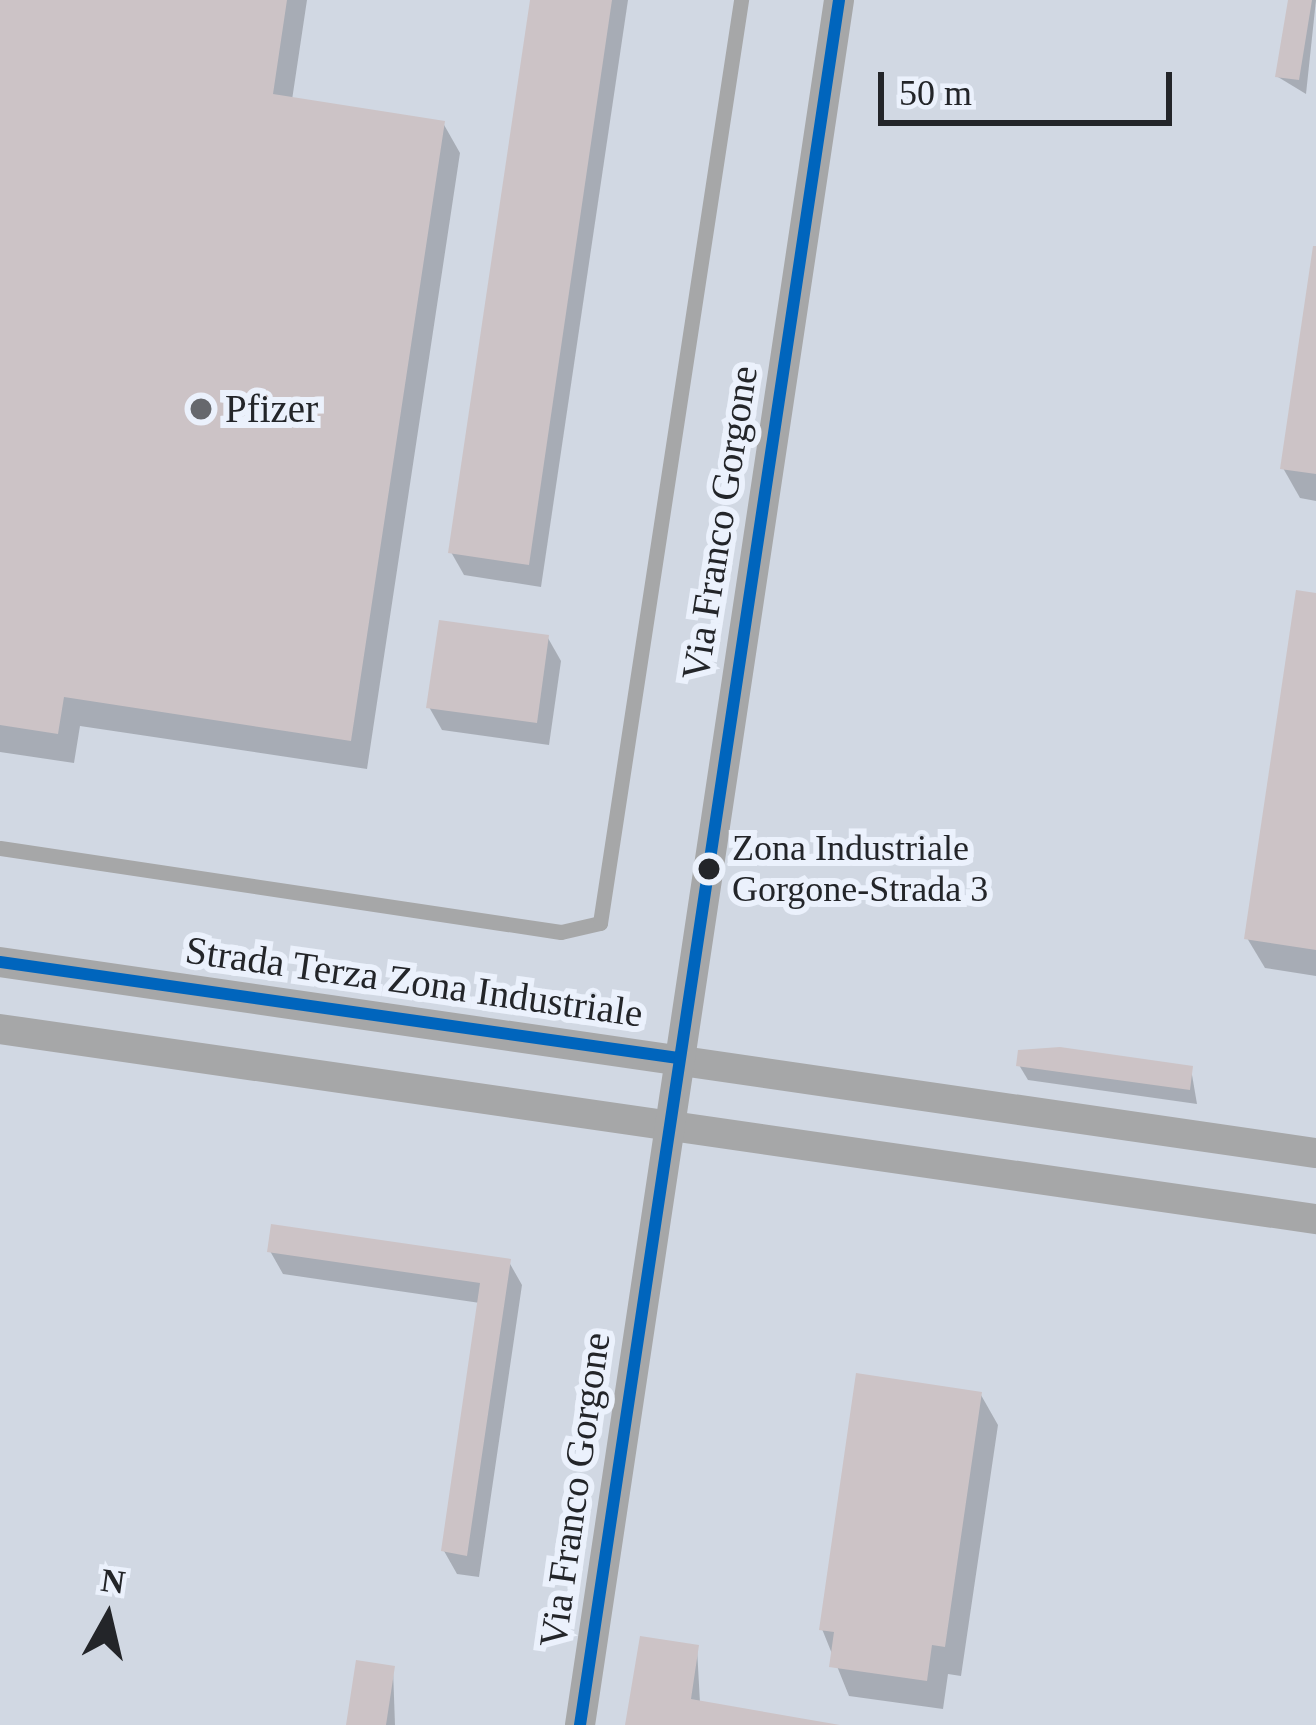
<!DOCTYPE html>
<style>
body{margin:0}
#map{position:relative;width:1316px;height:1725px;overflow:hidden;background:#e1e5eb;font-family:"Times New Roman",serif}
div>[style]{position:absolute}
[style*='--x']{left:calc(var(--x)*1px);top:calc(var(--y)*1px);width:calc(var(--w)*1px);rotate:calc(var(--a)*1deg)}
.built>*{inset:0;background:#d1d8e3}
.shadow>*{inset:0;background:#0003}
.building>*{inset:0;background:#ccc3c6}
.service>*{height:15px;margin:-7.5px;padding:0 7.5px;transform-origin:7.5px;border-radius:7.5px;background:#a6a7a8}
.minor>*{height:30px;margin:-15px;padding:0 15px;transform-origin:15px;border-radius:15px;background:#a6a7a8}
.bus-1>*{height:12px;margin:-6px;padding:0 6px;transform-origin:6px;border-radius:6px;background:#0065bd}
.dots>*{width:33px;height:33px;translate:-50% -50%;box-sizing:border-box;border:6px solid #ebf1fc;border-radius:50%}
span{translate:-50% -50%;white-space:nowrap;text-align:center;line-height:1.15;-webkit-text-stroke:12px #ebf1fc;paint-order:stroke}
.bus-label{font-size:36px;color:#232529}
.left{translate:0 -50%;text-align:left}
.poi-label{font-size:39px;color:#232529}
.street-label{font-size:39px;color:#232529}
.north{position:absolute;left:48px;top:1557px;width:120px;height:120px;-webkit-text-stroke:9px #ebf1fc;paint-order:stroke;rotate:8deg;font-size:33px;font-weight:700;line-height:48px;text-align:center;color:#232529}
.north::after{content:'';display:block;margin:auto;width:42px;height:54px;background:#232529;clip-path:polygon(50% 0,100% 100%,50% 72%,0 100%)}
.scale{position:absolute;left:878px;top:72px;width:294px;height:54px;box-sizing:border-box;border:6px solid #232529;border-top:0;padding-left:15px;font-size:36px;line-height:42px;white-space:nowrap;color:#232529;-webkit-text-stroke:9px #ebf1fc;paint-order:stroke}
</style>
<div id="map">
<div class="built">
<div style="clip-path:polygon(0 0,1316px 0,1316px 1725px,0 1725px)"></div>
</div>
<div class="shadow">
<div style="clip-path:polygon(0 0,307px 0,292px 100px,443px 123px,460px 153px,367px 769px,80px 726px,74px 763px,0 752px)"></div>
<div style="clip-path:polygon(533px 0,628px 0,541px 587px,464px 575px,451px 552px)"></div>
<div style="clip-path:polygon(1291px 0,1316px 0,1306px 94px,1278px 77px)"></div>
<div style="clip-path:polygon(1316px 249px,1316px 501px,1300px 498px,1283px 468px)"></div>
<div style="clip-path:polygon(1316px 596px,1316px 976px,1265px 968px,1247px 938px)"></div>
<div style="clip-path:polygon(548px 638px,561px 661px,549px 745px,442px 730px,429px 707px)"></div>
<div style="clip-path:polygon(1019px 1065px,1191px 1069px,1197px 1104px,1028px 1080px)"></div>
<div style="clip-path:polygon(270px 1251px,509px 1262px,522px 1285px,479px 1577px,457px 1574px,444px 1551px,480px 1303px,283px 1274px)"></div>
<div style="clip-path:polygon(981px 1395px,998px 1425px,961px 1676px,948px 1674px,943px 1709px,849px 1696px,822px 1629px)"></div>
<div style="clip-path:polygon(697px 1648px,700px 1703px,835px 1725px,628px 1725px)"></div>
<div style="clip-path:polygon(393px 1669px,395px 1725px,349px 1725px)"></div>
</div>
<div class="building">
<div style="clip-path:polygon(0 0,287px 0,273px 94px,445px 121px,351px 741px,64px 697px,58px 734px,0 725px)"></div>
<div style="clip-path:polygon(530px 0,612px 0,529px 565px,448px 553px)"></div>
<div style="clip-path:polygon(1288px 0,1312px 0,1299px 80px,1275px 77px)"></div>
<div style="clip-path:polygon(1313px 246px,1316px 246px,1316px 474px,1280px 469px)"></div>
<div style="clip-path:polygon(1296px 590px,1316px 593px,1316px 950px,1244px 939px)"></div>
<div style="clip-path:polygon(439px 620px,549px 635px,537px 723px,426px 708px)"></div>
<div style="clip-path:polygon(1060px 1047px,1193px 1066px,1190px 1090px,1016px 1066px,1018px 1050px)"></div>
<div style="clip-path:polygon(271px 1224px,511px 1259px,467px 1556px,441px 1551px,480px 1283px,267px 1252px)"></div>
<div style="clip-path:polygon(856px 1373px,982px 1392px,945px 1647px,932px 1645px,927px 1681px,829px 1667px,834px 1632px,819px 1630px)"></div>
<div style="clip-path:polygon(640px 1636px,699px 1645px,691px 1699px,840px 1725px,625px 1725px)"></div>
<div style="clip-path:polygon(356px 1660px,395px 1666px,386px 1725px,346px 1725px)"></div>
</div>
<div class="service">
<div style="--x:0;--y:848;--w:567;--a:8.52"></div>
<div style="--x:561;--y:932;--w:40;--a:-13"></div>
<div style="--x:600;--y:923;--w:934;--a:-81.31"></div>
</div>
<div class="minor">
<div style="--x:0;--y:962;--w:1330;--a:8.26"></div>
<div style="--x:0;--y:1029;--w:1330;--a:8.22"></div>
<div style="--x:580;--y:1725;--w:1744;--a:-81.46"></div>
</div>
<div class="bus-1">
<div style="--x:0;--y:962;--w:685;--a:8.06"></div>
<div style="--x:580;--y:1725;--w:1744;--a:-81.46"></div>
</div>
<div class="dots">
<div style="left:201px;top:409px;background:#66686d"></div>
<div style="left:709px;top:869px;background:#232529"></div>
</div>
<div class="bus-label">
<span class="left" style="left:732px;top:869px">Zona Industriale<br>Gorgone-Strada 3</span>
</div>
<div class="poi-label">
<span class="left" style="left:225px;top:409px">Pfizer</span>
</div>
<div class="street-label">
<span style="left:720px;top:523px;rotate:-81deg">Via Franco Gorgone</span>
<span style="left:414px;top:982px;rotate:8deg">Strada Terza Zona Industriale</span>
<span style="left:575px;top:1490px;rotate:-82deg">Via Franco Gorgone</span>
</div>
<div class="north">N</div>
<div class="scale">50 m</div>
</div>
